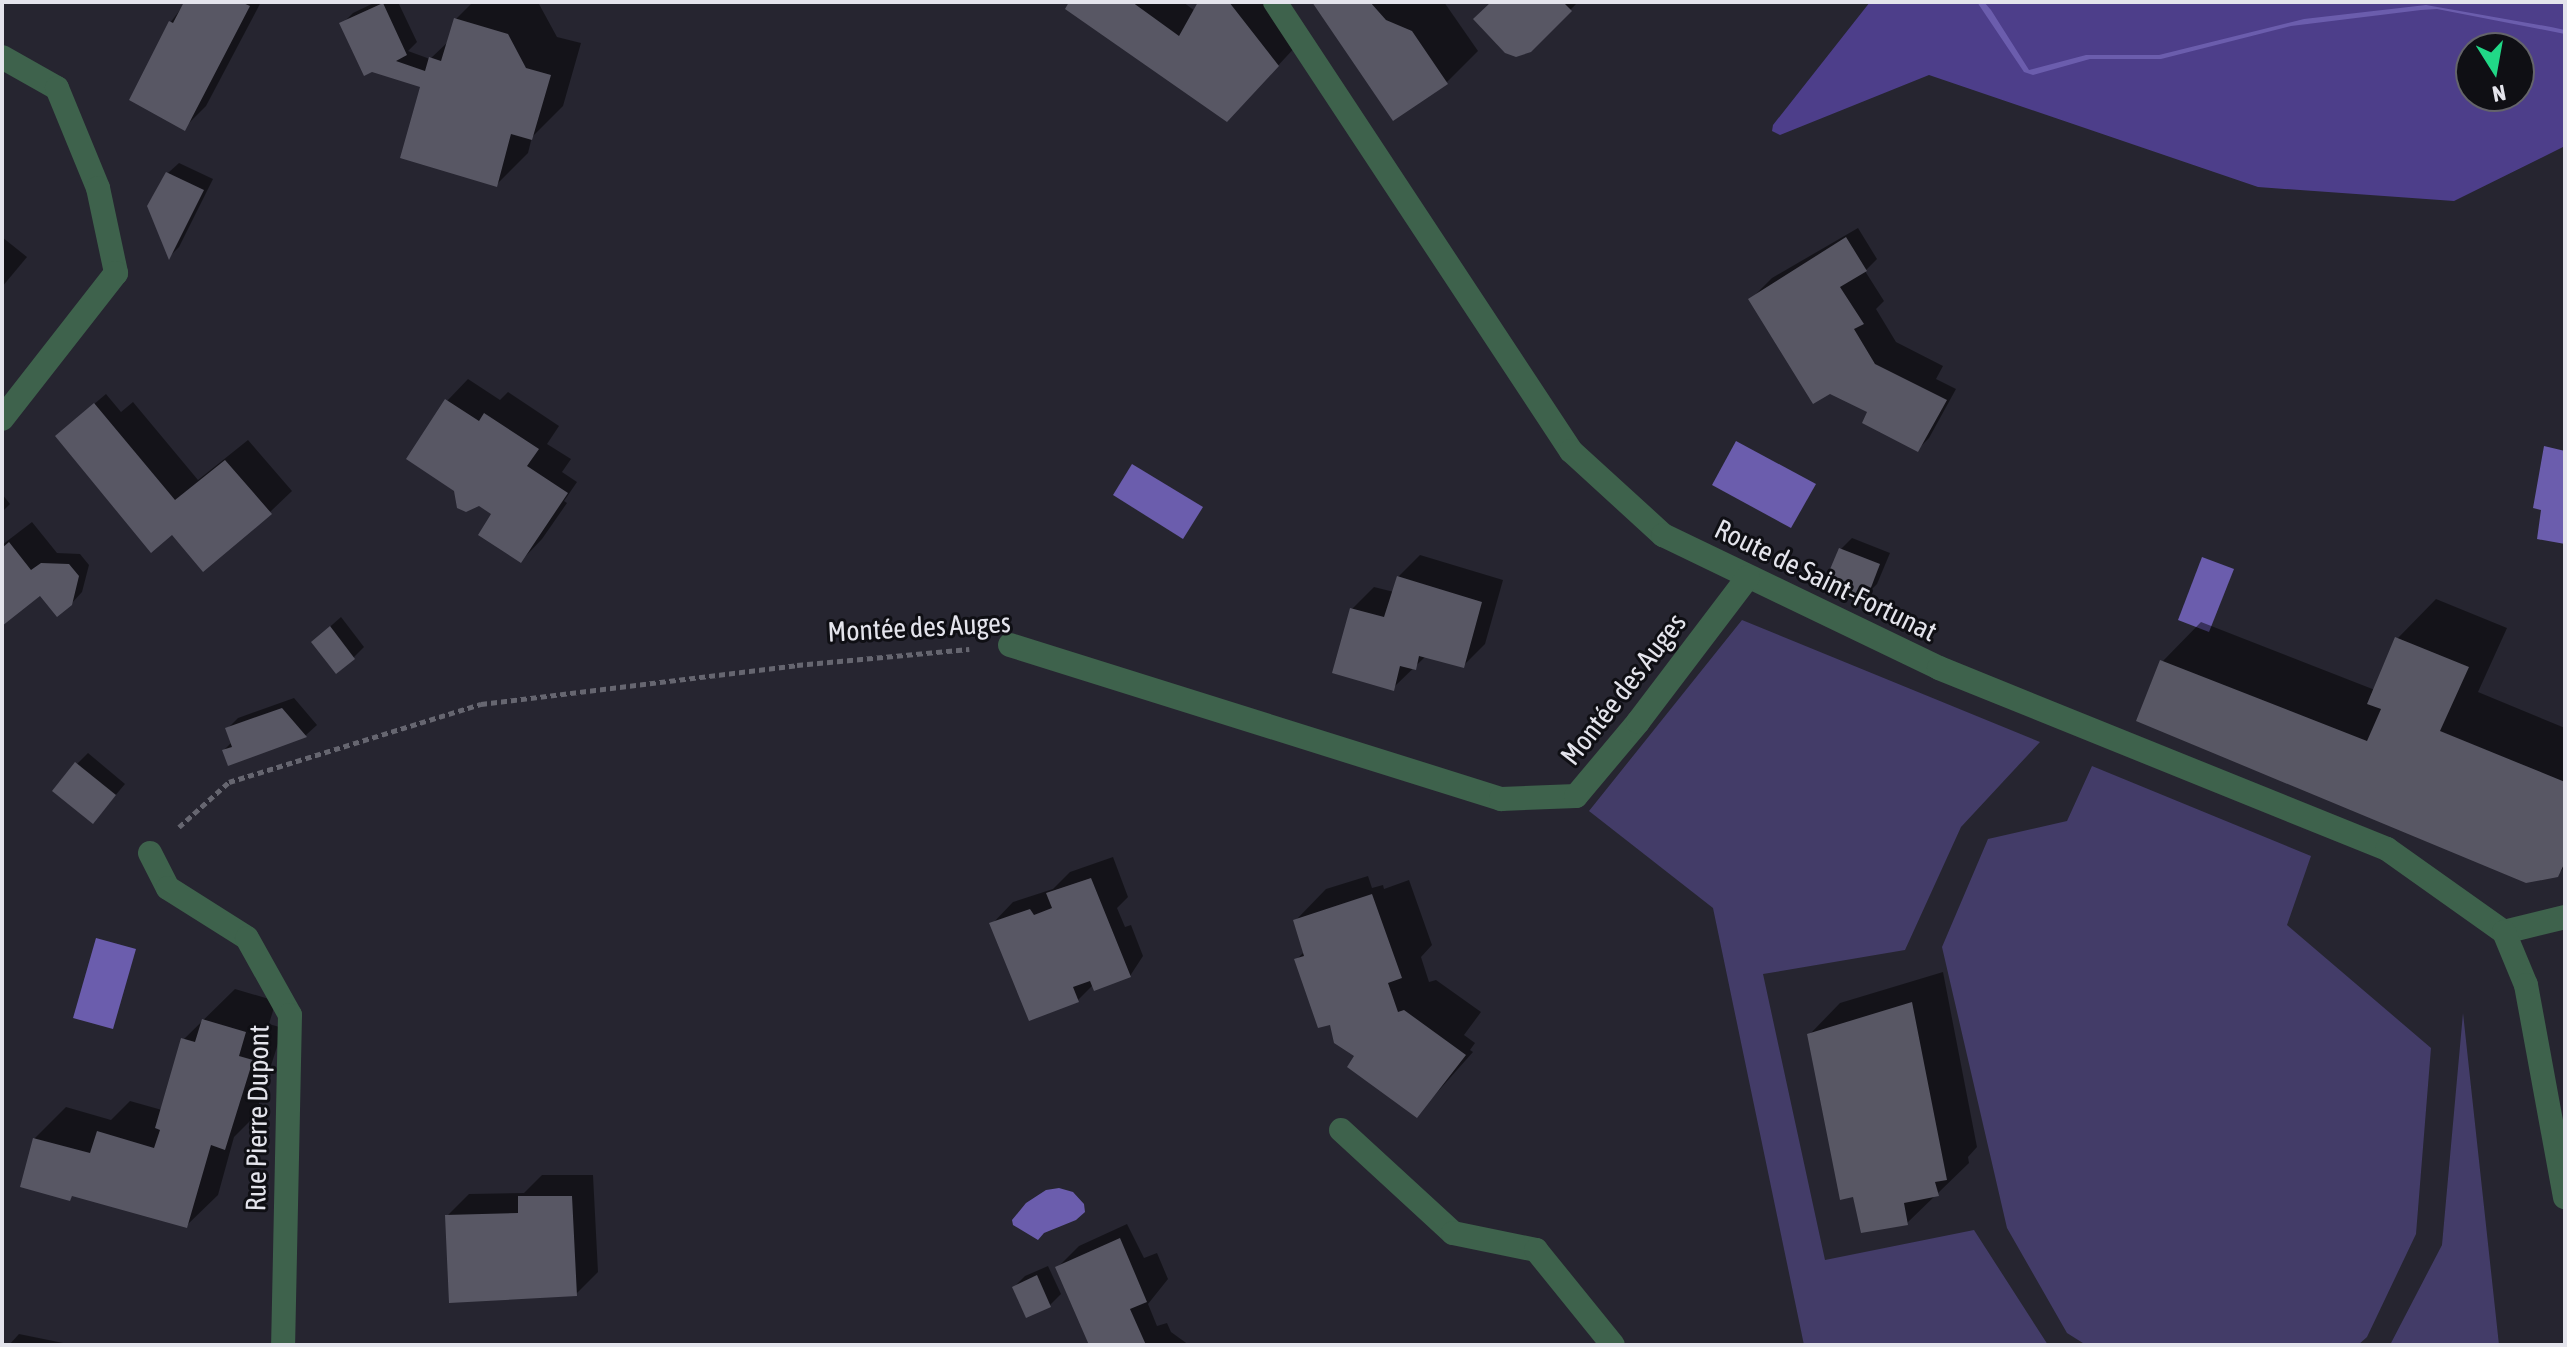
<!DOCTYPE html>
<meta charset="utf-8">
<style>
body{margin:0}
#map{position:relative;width:2567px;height:1347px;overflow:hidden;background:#262530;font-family:"Asap Condensed",sans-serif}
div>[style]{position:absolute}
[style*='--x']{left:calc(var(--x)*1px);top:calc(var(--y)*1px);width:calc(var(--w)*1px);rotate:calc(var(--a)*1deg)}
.green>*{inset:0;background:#433c68}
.forest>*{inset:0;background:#4d3e8a}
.water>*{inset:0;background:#6b5dad}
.shadow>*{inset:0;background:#0007}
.building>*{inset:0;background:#585764}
.path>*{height:5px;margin-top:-2.5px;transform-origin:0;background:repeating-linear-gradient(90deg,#666670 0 6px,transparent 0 10px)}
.minor>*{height:24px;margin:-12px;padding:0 12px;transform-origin:12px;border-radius:12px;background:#3e624c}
span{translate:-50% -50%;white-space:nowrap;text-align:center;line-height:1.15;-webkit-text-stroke:6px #0f0f14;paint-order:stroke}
.street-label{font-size:28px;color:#e4e4ec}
.frame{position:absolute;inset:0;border:4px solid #e4e4ec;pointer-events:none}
.north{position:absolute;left:2455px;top:32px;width:80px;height:80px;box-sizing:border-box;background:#0f0f14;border:2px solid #64646a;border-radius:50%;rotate:169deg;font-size:22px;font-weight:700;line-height:32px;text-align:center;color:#e4e4ec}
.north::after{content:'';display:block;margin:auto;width:28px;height:36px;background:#21d887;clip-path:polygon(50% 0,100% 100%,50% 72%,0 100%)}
</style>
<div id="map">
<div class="green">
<div style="clip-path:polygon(1742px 620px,2040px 742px,1961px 827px,1905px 950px,1763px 974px,1825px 1260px,1974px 1230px,2048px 1345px,1804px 1345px,1713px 908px,1589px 811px)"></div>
<div style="clip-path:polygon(2092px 766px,2311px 856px,2287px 925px,2431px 1048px,2416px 1234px,2367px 1337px,2358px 1345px,2086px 1345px,2067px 1333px,2007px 1228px,1942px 947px,1988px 839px,2067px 821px)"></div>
<div style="clip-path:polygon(2463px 1013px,2499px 1345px,2390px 1345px,2442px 1245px)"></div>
</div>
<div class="forest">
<div style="clip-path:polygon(evenodd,1870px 2px,2565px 2px,2565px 146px,2454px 201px,2258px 187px,1929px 75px,1780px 135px,1772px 131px,1773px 125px,1870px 2px,2471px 48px,2519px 48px,2519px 96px,2471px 96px,2471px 48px)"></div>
</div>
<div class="water">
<div style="clip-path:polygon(1977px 2px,1984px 2px,1991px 10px,2029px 70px,2086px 55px,2159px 55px,2304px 19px,2426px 5px,2551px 27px,2565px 30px,2565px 34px,2437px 9px,2421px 10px,2291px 26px,2161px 59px,2090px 59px,2033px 75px,2024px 72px)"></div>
<div style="clip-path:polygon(1736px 441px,1816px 484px,1791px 528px,1712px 485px)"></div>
<div style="clip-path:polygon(2544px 446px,2565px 451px,2565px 544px,2537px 539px,2541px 510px,2533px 508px)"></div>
<div style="clip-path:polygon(1132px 464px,1203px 507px,1183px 539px,1113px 495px)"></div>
<div style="clip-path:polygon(2202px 557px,2234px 569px,2209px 632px,2178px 620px)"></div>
<div style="clip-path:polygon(96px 938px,136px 949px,113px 1029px,73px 1018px)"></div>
<div style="clip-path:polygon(1059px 1188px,1073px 1192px,1084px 1204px,1085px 1212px,1076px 1220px,1044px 1233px,1038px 1240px,1013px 1225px,1012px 1220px,1026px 1203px,1046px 1190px)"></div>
</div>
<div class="shadow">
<div style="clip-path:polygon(186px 2px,261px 2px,206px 106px,184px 128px,170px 23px)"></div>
<div style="clip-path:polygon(376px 2px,398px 2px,417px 42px,408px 51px,430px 59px,450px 40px,456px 19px,473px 2px,539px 4px,557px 37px,581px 43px,563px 106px,532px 137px,528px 153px,496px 185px,425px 79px,420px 84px,342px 24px,353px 13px)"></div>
<div style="clip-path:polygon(1072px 2px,1183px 2px,1195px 11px,1201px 2px,1267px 2px,1299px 43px,1249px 97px)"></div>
<div style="clip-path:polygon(1314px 2px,1444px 2px,1478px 51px,1447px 82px)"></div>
<div style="clip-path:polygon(1492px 2px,1578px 2px,1530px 51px)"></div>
<div style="clip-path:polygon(179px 163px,213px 179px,179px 247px,169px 257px,168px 173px)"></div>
<div style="clip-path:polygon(1858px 228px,1877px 259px,1865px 271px,1884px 301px,1876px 309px,1896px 342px,1943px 366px,1936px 379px,1956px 389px,1929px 438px,1918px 449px,1869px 411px,1750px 300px,1772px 278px)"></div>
<div style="clip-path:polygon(2px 237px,27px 257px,2px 287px)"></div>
<div style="clip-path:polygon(468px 379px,500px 400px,508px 392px,559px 426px,547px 444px,571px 459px,562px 472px,577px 482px,564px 501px,567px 503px,542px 539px,521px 561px,494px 513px,447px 401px)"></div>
<div style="clip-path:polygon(106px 394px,121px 412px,133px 402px,198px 480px,248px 440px,292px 491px,270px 512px,173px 532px,68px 426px)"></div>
<div style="clip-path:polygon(2px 494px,10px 504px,2px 512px)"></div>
<div style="clip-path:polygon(32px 522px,57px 553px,80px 554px,89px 565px,82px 592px,71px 604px,52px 587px,2px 623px,2px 545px)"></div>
<div style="clip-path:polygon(1852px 538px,1890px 553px,1877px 584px,1866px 595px,1841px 549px)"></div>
<div style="clip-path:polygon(1420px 555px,1503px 580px,1485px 644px,1463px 666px,1426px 656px,1393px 688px,1352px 609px,1374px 587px,1394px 592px,1398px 577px)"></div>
<div style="clip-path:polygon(2436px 599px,2507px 628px,2478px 692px,2565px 728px,2565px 867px,2557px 875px,2162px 662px,2201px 622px,2375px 690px,2397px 639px)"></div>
<div style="clip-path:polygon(341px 617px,364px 647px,353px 658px,324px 632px)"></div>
<div style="clip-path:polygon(294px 698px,317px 725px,306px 735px,229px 763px,224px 750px,232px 742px,227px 729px,238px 718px)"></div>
<div style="clip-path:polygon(88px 753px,125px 784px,103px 810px,77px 764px)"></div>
<div style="clip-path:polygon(1113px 857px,1128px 897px,1117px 908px,1125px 927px,1131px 925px,1143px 956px,1130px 976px,1094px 984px,1078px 1000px,992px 924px,1013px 902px,1053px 889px,1070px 872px)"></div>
<div style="clip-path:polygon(1368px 876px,1372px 888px,1383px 885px,1384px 889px,1409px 880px,1432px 945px,1421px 957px,1429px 982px,1436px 980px,1481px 1012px,1464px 1035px,1475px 1043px,1470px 1050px,1473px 1052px,1417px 1115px,1357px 1055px,1331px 1023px,1296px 960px,1305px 951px,1295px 921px,1326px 889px)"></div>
<div style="clip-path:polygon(1943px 972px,1977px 1147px,1968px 1157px,1969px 1163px,1907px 1223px,1809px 1035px,1840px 1003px)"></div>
<div style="clip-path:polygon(235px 989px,276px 1001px,269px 1024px,283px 1028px,255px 1116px,234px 1137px,218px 1195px,186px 1226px,74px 1194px,70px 1198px,34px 1139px,66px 1107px,111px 1120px,130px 1101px,162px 1110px,183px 1040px)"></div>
<div style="clip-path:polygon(542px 1175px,593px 1175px,598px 1272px,576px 1294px,447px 1216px,469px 1194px,524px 1193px)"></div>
<div style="clip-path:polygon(1127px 1224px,1144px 1258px,1157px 1253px,1168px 1279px,1148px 1304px,1157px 1326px,1167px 1323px,1171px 1332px,1189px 1345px,1091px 1345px,1057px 1268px,1079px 1246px)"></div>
<div style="clip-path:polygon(1048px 1266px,1061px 1294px,1050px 1305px,1014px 1287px,1025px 1276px)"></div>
<div style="clip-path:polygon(19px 1334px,73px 1345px,9px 1345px)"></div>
</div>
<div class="building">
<div style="clip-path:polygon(184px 2px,241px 2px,250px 6px,185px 131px,129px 100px,169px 21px,173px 23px)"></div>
<div style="clip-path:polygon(1069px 2px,1132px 2px,1179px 36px,1198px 2px,1229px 2px,1279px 66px,1227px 122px,1065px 9px)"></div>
<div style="clip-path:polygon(1312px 2px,1370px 2px,1386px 20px,1412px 31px,1448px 84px,1393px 121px)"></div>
<div style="clip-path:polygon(1491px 2px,1563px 2px,1572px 11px,1531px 52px,1516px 57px,1505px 53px,1473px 19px)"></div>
<div style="clip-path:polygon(383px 3px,407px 55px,396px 61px,425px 71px,429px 57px,441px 61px,454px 18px,508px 34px,526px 68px,551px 75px,532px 140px,511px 134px,497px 187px,400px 158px,420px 87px,372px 72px,364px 76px,339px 23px)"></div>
<div style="clip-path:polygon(166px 172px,204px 190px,169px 260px,147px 206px)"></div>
<div style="clip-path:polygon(1846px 237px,1867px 271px,1840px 287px,1864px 324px,1854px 329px,1875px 364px,1947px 400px,1918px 452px,1862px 423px,1867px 412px,1830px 394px,1813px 404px,1748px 299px)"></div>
<div style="clip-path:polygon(445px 399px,479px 421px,484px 413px,539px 449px,527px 466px,568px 493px,521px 563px,478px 535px,491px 514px,479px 506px,466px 512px,457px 508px,454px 491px,406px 459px)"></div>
<div style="clip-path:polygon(94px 403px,175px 500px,225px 460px,272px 514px,203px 572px,172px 535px,151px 553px,55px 436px)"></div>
<div style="clip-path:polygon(9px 542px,31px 570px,41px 563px,69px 564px,79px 576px,72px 605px,57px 617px,40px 596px,2px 626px,2px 548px)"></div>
<div style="clip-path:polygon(1839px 548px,1880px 564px,1867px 598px,1825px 581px)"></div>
<div style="clip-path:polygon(1397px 576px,1482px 602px,1464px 668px,1419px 656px,1416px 670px,1400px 666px,1394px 691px,1332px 673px,1350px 608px,1384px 617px)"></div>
<div style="clip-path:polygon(330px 626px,355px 659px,336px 674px,311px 642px)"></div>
<div style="clip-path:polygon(2395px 637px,2469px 667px,2440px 731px,2565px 782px,2565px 862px,2558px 877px,2526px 883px,2136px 721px,2160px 660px,2367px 741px,2381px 709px,2367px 704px)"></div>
<div style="clip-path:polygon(282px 708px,307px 737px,228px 766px,222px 750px,232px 747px,225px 728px)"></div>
<div style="clip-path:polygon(75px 762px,116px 795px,93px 824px,52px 791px)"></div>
<div style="clip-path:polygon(1091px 878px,1131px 977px,1094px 991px,1090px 981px,1073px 987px,1079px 1002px,1029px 1021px,989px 923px,1030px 909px,1034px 915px,1052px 908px,1046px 893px)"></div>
<div style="clip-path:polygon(1372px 894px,1402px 978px,1388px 983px,1398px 1012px,1404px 1010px,1466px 1055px,1417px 1118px,1347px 1067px,1354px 1056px,1334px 1043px,1330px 1025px,1318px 1028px,1294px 959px,1304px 956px,1293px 920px)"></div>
<div style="clip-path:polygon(1912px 1002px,1947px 1180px,1935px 1182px,1939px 1196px,1904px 1203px,1908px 1225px,1861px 1233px,1853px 1197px,1840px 1200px,1807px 1034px)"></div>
<div style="clip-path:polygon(202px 1019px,246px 1032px,239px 1056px,253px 1060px,225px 1150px,211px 1145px,187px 1228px,72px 1196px,70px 1201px,20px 1187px,33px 1138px,90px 1153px,97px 1131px,154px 1148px,160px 1130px,155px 1128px,181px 1038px,195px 1042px)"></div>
<div style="clip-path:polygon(518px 1196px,572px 1196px,577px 1296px,449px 1303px,445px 1215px,518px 1213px)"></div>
<div style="clip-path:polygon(1120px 1238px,1147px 1302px,1130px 1309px,1146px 1345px,1089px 1345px,1055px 1267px)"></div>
<div style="clip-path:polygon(1037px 1275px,1051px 1307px,1026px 1318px,1012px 1287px)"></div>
</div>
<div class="path">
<div style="--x:179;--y:827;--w:67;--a:-42"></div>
<div style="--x:229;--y:782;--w:264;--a:-17.2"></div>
<div style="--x:481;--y:704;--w:318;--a:-7"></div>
<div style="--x:797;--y:665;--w:173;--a:-5.3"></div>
</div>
<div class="minor">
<div style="--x:1275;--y:2;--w:538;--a:56.61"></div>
<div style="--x:1571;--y:451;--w:125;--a:42.4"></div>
<div style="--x:1663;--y:535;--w:306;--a:25.7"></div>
<div style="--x:1939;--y:668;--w:483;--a:22"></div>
<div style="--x:2387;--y:849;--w:143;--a:35.4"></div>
<div style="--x:2504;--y:932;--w:63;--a:-13.8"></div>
<div style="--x:2;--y:57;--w:63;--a:29.4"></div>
<div style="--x:57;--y:88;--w:108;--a:67.7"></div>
<div style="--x:98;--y:188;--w:87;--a:78"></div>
<div style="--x:116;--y:273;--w:185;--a:128"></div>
<div style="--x:1010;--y:645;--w:515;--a:17.41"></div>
<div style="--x:1501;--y:799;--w:75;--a:-2.3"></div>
<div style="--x:1576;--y:796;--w:97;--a:-50"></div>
<div style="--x:1638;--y:722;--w:182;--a:-52.8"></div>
<div style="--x:150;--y:853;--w:39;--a:63"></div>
<div style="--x:168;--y:888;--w:93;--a:32.3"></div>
<div style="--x:247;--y:938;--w:88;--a:60.8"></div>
<div style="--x:290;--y:1015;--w:330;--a:91.2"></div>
<div style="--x:2504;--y:932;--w:57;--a:67.5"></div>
<div style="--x:2526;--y:985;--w:216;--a:79.6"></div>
<div style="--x:1341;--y:1130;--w:152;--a:42.6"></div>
<div style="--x:1453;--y:1233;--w:85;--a:11.6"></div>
<div style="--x:1536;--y:1250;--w:122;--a:51"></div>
</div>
<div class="street-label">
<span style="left:1826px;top:580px;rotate:26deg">Route de Saint-Fortunat</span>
<span style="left:919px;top:627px;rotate:-3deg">Montée des Auges</span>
<span style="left:1623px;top:689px;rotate:-52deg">Montée des Auges</span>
<span style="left:257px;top:1118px;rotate:-89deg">Rue Pierre Dupont</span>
</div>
<div class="frame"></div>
<div class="north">N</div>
</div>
